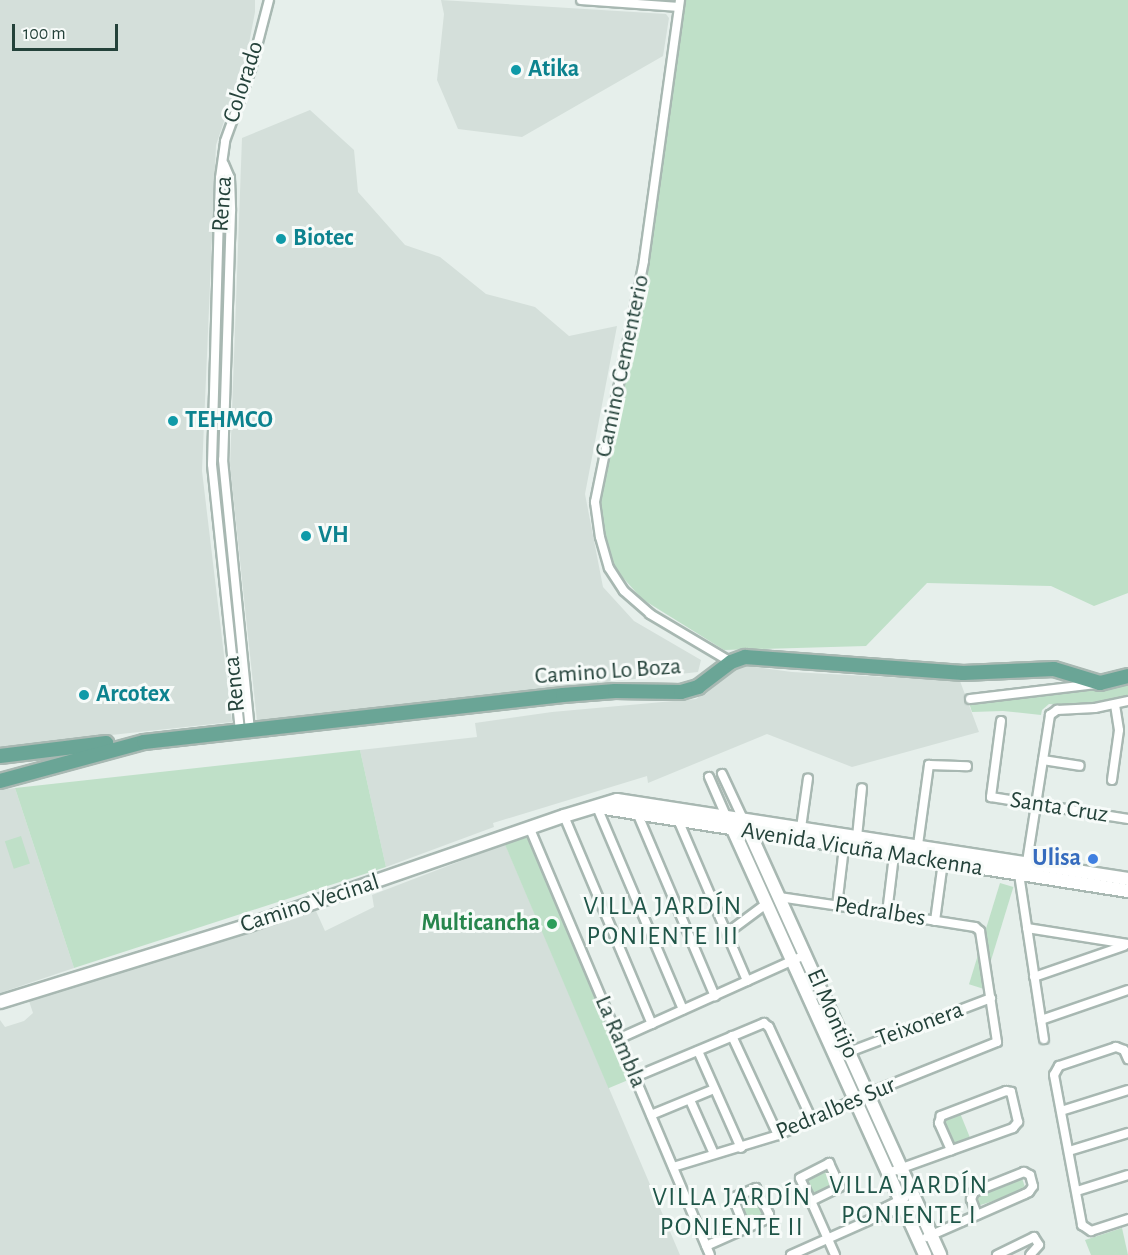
<!DOCTYPE html>
<meta charset="utf-8">
<style>
body{margin:0}
#map{position:relative;width:1128px;height:1255px;overflow:hidden;background:#e6efeb;font-family:"Alegreya Sans",sans-serif}
div>[style]{position:absolute}
.built>*{inset:0;background:#d4dfda}
.green>*{inset:0;background:#bfe0c8;transform-origin:0 0}
.roads{filter:drop-shadow(2px 0 #a8b8b2) drop-shadow(-2px 0 #a8b8b2) drop-shadow(0 2px #a8b8b2) drop-shadow(0 -2px #a8b8b2)}
.street>*{height:8px;margin:-4px;padding:0 4px;transform-origin:4px;border-radius:4px;background:#fff}
.secondary>*{height:12px;margin:-6px;padding:0 6px;transform-origin:6px;border-radius:6px;background:#fff}
.primary>*{height:14px;margin:-7px;padding:0 7px;transform-origin:7px;border-radius:7px;background:#6aa596}
.dots>*{width:16px;height:16px;translate:-50% -50%;box-sizing:border-box;border:3px solid #f7fbf9;border-radius:50%}
span{translate:-50% -50%;white-space:nowrap;text-align:center;line-height:1.15;-webkit-text-stroke:6px #f7fbf9;paint-order:stroke}
.culture-label{font-size:24px;color:#0d838f;font-weight:700}
.left{translate:0 -50%;text-align:left}
.street-label{font-size:24px;color:#24423a}
.shop-label{font-size:24px;color:#366cbe;font-weight:700}
.right{translate:-100% -50%;text-align:right}
.leisure-label{font-size:24px;color:#27864d;font-weight:700}
.neighbourhood-label{font-size:26px;color:#1f5548;letter-spacing:1.5px}
.scale{position:absolute;left:12px;top:24px;width:106px;height:27px;box-sizing:border-box;border:3px solid #24423a;border-top:0;padding-left:8px;font-size:18px;line-height:21px;white-space:nowrap;color:#24423a;-webkit-text-stroke:4px #f7fbf9;paint-order:stroke}
</style>
<div id="map">
<div class="built">
<div style="clip-path:polygon(0 0,255px 0,255px 12px,247px 54px,216px 145px,202px 471px,232px 722px,0 747px)"></div>
<div style="clip-path:polygon(441px 0,666px 14px,669px 18px,663px 56px,522px 137px,458px 129px,437px 80px,444px 14px)"></div>
<div style="clip-path:polygon(310px 110px,354px 150px,358px 192px,405px 245px,440px 257px,486px 294px,535px 307px,569px 336px,617px 326px,585px 494px,603px 587px,634px 621px,701px 660px,698px 672px,257px 721px,230px 466px,242px 138px)"></div>
<div style="clip-path:polygon(741px 665px,792px 672px,960px 681px,979px 732px,852px 767px,767px 734px,648px 783px,647px 776px,493px 823px,494px 827px,386px 867px,360px 750px,477px 737px,475px 723px,552px 712px,696px 699px)"></div>
<div style="clip-path:polygon(15px 788px,74px 968px,0 993px,0 790px)"></div>
<div style="clip-path:polygon(505px 844px,680px 1255px,0 1255px,0 1020px,5px 1027px,24px 1021px,33px 1013px,29px 1001px,316px 911px,325px 931px,374px 907px,372px 895px)"></div>
</div>
<div class="green">
<div style="clip-path:polygon(680px 0,1128px 0,1128px 593px,1094px 606px,1051px 586px,927px 583px,866px 646px,724px 650px,642px 599px,617px 571px,608px 555px,597px 515px,599px 492px,648px 264px)"></div>
<div style="clip-path:polygon(1128px 681px,1128px 695px,1125px 696px,1073px 706px,1049px 704px,1042px 710px,1041px 715px,1003px 711px,972px 712px,969px 703px,1098px 690px)"></div>
<div style="clip-path:polygon(360px 750px,386px 867px,74px 968px,15px 788px)"></div>
<div style="left:527px;top:835px;width:265px;height:24px;rotate:67deg"></div>
<div style="left:21px;top:836px;width:29px;height:17px;rotate:72deg"></div>
<div style="left:1000px;top:883px;width:14px;height:106px;rotate:17deg"></div>
<div style="left:960px;top:1113px;width:27px;height:17px;rotate:68deg"></div>
<div style="left:827px;top:1168px;width:21px;height:26px;rotate:67deg"></div>
<div style="left:1022px;top:1178px;width:13px;height:51px;rotate:72deg"></div>
<div style="left:755px;top:1192px;width:25px;height:21px;rotate:67deg"></div>
<div style="clip-path:polygon(1122px 1228px,1128px 1255px,1091px 1255px,1085px 1240px)"></div>
</div>
<div class="roads">
<div class="street">
<div style="left:581px;top:0;width:98px;rotate:4.1deg"></div>
<div style="left:680px;top:0;width:263px;rotate:97.9deg"></div>
<div style="left:644px;top:261px;width:246px;rotate:101.5deg"></div>
<div style="left:595px;top:502px;width:35px;rotate:82deg"></div>
<div style="left:600px;top:537px;width:32px;rotate:74deg"></div>
<div style="left:609px;top:568px;width:27px;rotate:57deg"></div>
<div style="left:624px;top:591px;width:35px;rotate:41deg"></div>
<div style="left:650px;top:614px;width:94px;rotate:30.7deg"></div>
<div style="left:224px;top:164px;width:15px;rotate:67deg"></div>
<div style="left:230px;top:178px;width:33px;rotate:88deg"></div>
<div style="left:231px;top:211px;width:249px;rotate:91.8deg"></div>
<div style="left:223px;top:460px;width:272px;rotate:84.3deg"></div>
<div style="left:970px;top:699px;width:127px;rotate:-6.8deg"></div>
<div style="left:1001px;top:721px;width:77px;rotate:97.5deg"></div>
<div style="left:991px;top:797px;width:139px;rotate:9.1deg"></div>
<div style="left:240px;top:731px;width:268px;rotate:-96deg"></div>
<div style="left:212px;top:464px;width:286px;rotate:-88.4deg"></div>
<div style="left:220px;top:178px;width:37px;rotate:-82deg"></div>
<div style="left:225px;top:141px;width:77px;rotate:-70.1deg"></div>
<div style="left:251px;top:69px;width:71px;rotate:-75.4deg"></div>
<div style="left:1043px;top:760px;width:37px;rotate:9deg"></div>
<div style="left:722px;top:774px;width:50px;rotate:65deg"></div>
<div style="left:709px;top:777px;width:43px;rotate:66.4deg"></div>
<div style="left:1112px;top:780px;width:50px;rotate:-82deg"></div>
<div style="left:1119px;top:730px;width:25px;rotate:-99deg"></div>
<div style="left:597px;top:807px;width:220px;rotate:67deg"></div>
<div style="left:638px;top:815px;width:197px;rotate:67deg"></div>
<div style="left:564px;top:816px;width:226px;rotate:67.1deg"></div>
<div style="left:679px;top:822px;width:173px;rotate:66.8deg"></div>
<div style="left:801px;top:828px;width:50px;rotate:-82deg"></div>
<div style="left:530px;top:829px;width:462px;rotate:67.1deg"></div>
<div style="left:857px;top:837px;width:49px;rotate:-84.2deg"></div>
<div style="left:918px;top:845px;width:81px;rotate:-82.2deg"></div>
<div style="left:929px;top:765px;width:38px;rotate:2deg"></div>
<div style="left:1027px;top:862px;width:149px;rotate:-81.1deg"></div>
<div style="left:1050px;top:715px;width:9px;rotate:-36deg"></div>
<div style="left:1057px;top:710px;width:38px;rotate:-3deg"></div>
<div style="left:1095px;top:708px;width:34px;rotate:-12deg"></div>
<div style="left:1019px;top:874px;width:167px;rotate:81.4deg"></div>
<div style="left:837px;top:906px;width:59px;rotate:-83.2deg"></div>
<div style="left:887px;top:913px;width:58px;rotate:-83.1deg"></div>
<div style="left:935px;top:921px;width:60px;rotate:-82.3deg"></div>
<div style="left:1027px;top:928px;width:102px;rotate:9deg"></div>
<div style="left:727px;top:933px;width:49px;rotate:-36.6deg"></div>
<div style="left:1034px;top:977px;width:95px;rotate:-19deg"></div>
<div style="left:1041px;top:1020px;width:92px;rotate:-19deg"></div>
<div style="left:732px;top:1036px;width:109px;rotate:65.1deg"></div>
<div style="left:618px;top:1039px;width:205px;rotate:-24.2deg"></div>
<div style="left:698px;top:1051px;width:106px;rotate:66.1deg"></div>
<div style="left:849px;top:1052px;width:152px;rotate:-20.8deg"></div>
<div style="left:1128px;top:1059px;width:10px;rotate:-114deg"></div>
<div style="left:1124px;top:1050px;width:9px;rotate:-159deg"></div>
<div style="left:1116px;top:1047px;width:60px;rotate:161.6deg"></div>
<div style="left:1059px;top:1066px;width:10px;rotate:119deg"></div>
<div style="left:1054px;top:1075px;width:153px;rotate:79.4deg"></div>
<div style="left:1082px;top:1225px;width:11px;rotate:34deg"></div>
<div style="left:1091px;top:1231px;width:39px;rotate:-18deg"></div>
<div style="left:635px;top:1077px;width:140px;rotate:-22.7deg"></div>
<div style="left:764px;top:1023px;width:6px;rotate:39deg"></div>
<div style="left:769px;top:1027px;width:102px;rotate:65.2deg"></div>
<div style="left:690px;top:1100px;width:59px;rotate:66deg"></div>
<div style="left:1061px;top:1111px;width:70px;rotate:-17.4deg"></div>
<div style="left:651px;top:1115px;width:68px;rotate:-22.4deg"></div>
<div style="left:1069px;top:1151px;width:62px;rotate:-17deg"></div>
<div style="left:829px;top:1163px;width:26px;rotate:65deg"></div>
<div style="left:840px;top:1187px;width:32px;rotate:154deg"></div>
<div style="left:811px;top:1201px;width:25px;rotate:-116deg"></div>
<div style="left:800px;top:1178px;width:33px;rotate:-27deg"></div>
<div style="left:673px;top:1167px;width:110px;rotate:-16.9deg"></div>
<div style="left:778px;top:1135px;width:98px;rotate:-24.7deg"></div>
<div style="left:867px;top:1094px;width:140px;rotate:-21.8deg"></div>
<div style="left:997px;top:1042px;width:112px;rotate:-98.7deg"></div>
<div style="left:980px;top:931px;width:6px;rotate:-141deg"></div>
<div style="left:975px;top:927px;width:89px;rotate:-171deg"></div>
<div style="left:887px;top:913px;width:109px;rotate:-171.6deg"></div>
<div style="left:888px;top:1173px;width:133px;rotate:-19.8deg"></div>
<div style="left:1013px;top:1128px;width:8px;rotate:-50deg"></div>
<div style="left:1018px;top:1122px;width:31px;rotate:-103deg"></div>
<div style="left:1011px;top:1092px;width:5px;rotate:-169deg"></div>
<div style="left:1006px;top:1091px;width:70px;rotate:159deg"></div>
<div style="left:941px;top:1116px;width:7px;rotate:106deg"></div>
<div style="left:939px;top:1123px;width:30px;rotate:66deg"></div>
<div style="left:1077px;top:1191px;width:53px;rotate:-17.4deg"></div>
<div style="left:811px;top:1201px;width:59px;rotate:66deg"></div>
<div style="left:874px;top:1218px;width:12px;rotate:-48deg"></div>
<div style="left:882px;top:1209px;width:25px;rotate:-26deg"></div>
<div style="left:927px;top:1237px;width:107px;rotate:-23.7deg"></div>
<div style="left:1025px;top:1194px;width:4px;rotate:-27deg"></div>
<div style="left:1029px;top:1192px;width:7px;rotate:-56deg"></div>
<div style="left:1033px;top:1186px;width:11px;rotate:-105deg"></div>
<div style="left:1030px;top:1175px;width:7px;rotate:-153deg"></div>
<div style="left:1024px;top:1172px;width:54px;rotate:158.2deg"></div>
<div style="left:974px;top:1192px;width:8px;rotate:113deg"></div>
<div style="left:971px;top:1199px;width:17px;rotate:69deg"></div>
<div style="left:706px;top:1246px;width:67px;rotate:-23.9deg"></div>
<div style="left:767px;top:1219px;width:5px;rotate:-68deg"></div>
<div style="left:769px;top:1214px;width:29px;rotate:-117deg"></div>
<div style="left:756px;top:1188px;width:25px;rotate:157deg"></div>
<div style="left:733px;top:1198px;width:32px;rotate:68deg"></div>
<div style="left:791px;top:1255px;width:91px;rotate:-24deg"></div>
<div style="left:874px;top:1218px;width:45px;rotate:-20.9deg"></div>
<div style="left:997px;top:1255px;width:41px;rotate:-25.9deg"></div>
<div style="left:1034px;top:1237px;width:9px;rotate:58deg"></div>
<div style="left:1039px;top:1245px;width:13px;rotate:132deg"></div>
</div>
<div class="secondary">
<div style="left:598px;top:807px;width:537px;rotate:9.01deg"></div>
<div style="left:731px;top:825px;width:472px;rotate:65.7deg"></div>
<div style="left:748px;top:829px;width:467px;rotate:65.7deg"></div>
<div style="left:0;top:1002px;width:257px;rotate:-17.2deg"></div>
<div style="left:246px;top:926px;width:336px;rotate:-19.1deg"></div>
<div style="left:564px;top:816px;width:55px;rotate:-16.8deg"></div>
<div style="left:617px;top:800px;width:517px;rotate:8.79deg"></div>
</div>
<div class="primary">
<div style="left:0;top:756px;width:107px;rotate:-7deg"></div>
<div style="left:0;top:781px;width:149px;rotate:-15.2deg"></div>
<div style="left:144px;top:742px;width:422px;rotate:-6.4deg"></div>
<div style="left:563px;top:695px;width:52px;rotate:-4.4deg"></div>
<div style="left:615px;top:691px;width:66px;rotate:0.9deg"></div>
<div style="left:681px;top:692px;width:18px;rotate:-16deg"></div>
<div style="left:698px;top:687px;width:41px;rotate:-37.1deg"></div>
<div style="left:731px;top:662px;width:15px;rotate:-20deg"></div>
<div style="left:745px;top:657px;width:219px;rotate:4.2deg"></div>
<div style="left:963px;top:673px;width:91px;rotate:-2.5deg"></div>
<div style="left:1054px;top:669px;width:48px;rotate:16.9deg"></div>
<div style="left:1100px;top:683px;width:29px;rotate:-14deg"></div>
</div>
</div>
<div class="dots">
<div style="left:516px;top:70px;background:#0f9aa8"></div>
<div style="left:281px;top:239px;background:#0f9aa8"></div>
<div style="left:173px;top:421px;background:#0f9aa8"></div>
<div style="left:306px;top:536px;background:#0f9aa8"></div>
<div style="left:84px;top:695px;background:#0f9aa8"></div>
<div style="left:1093px;top:859px;background:#3f7fe0"></div>
<div style="left:552px;top:924px;background:#2e9e5b"></div>
</div>
<div class="culture-label">
<span class="left" style="left:528px;top:70px">Atika</span>
<span class="left" style="left:293px;top:239px">Biotec</span>
<span class="left" style="left:185px;top:421px">TEHMCO</span>
<span class="left" style="left:318px;top:536px">VH</span>
<span class="left" style="left:96px;top:695px">Arcotex</span>
</div>
<div class="street-label">
<span style="left:244px;top:82px;rotate:-72deg">Colorado</span>
<span style="left:223px;top:204px;rotate:-86deg">Renca</span>
<span style="left:623px;top:366px;rotate:-78deg">Camino Cementerio</span>
<span style="left:608px;top:672px;rotate:-4deg">Camino Lo Boza</span>
<span style="left:235px;top:684px;rotate:-96deg">Renca</span>
<span style="left:1059px;top:808px;rotate:9deg">Santa Cruz</span>
<span style="left:862px;top:850px;rotate:9deg">Avenida Vicuña Mackenna</span>
<span style="left:310px;top:904px;rotate:-18deg">Camino Vecinal</span>
<span style="left:880px;top:912px;rotate:9deg">Pedralbes</span>
<span style="left:832px;top:1014px;rotate:66deg">El Montijo</span>
<span style="left:920px;top:1025px;rotate:-20deg">Teixonera</span>
<span style="left:620px;top:1042px;rotate:67deg">La Rambla</span>
<span style="left:836px;top:1109px;rotate:-23deg">Pedralbes Sur</span>
</div>
<div class="shop-label">
<span class="right" style="left:1081px;top:859px">Ulisa</span>
</div>
<div class="leisure-label">
<span class="right" style="left:540px;top:924px">Multicancha</span>
</div>
<div class="neighbourhood-label">
<span style="left:663px;top:922px">VILLA JARDÍN<br>PONIENTE III</span>
<span style="left:909px;top:1201px">VILLA JARDÍN<br>PONIENTE I</span>
<span style="left:732px;top:1213px">VILLA JARDÍN<br>PONIENTE II</span>
</div>
<div class="scale">100 m</div>
</div>
